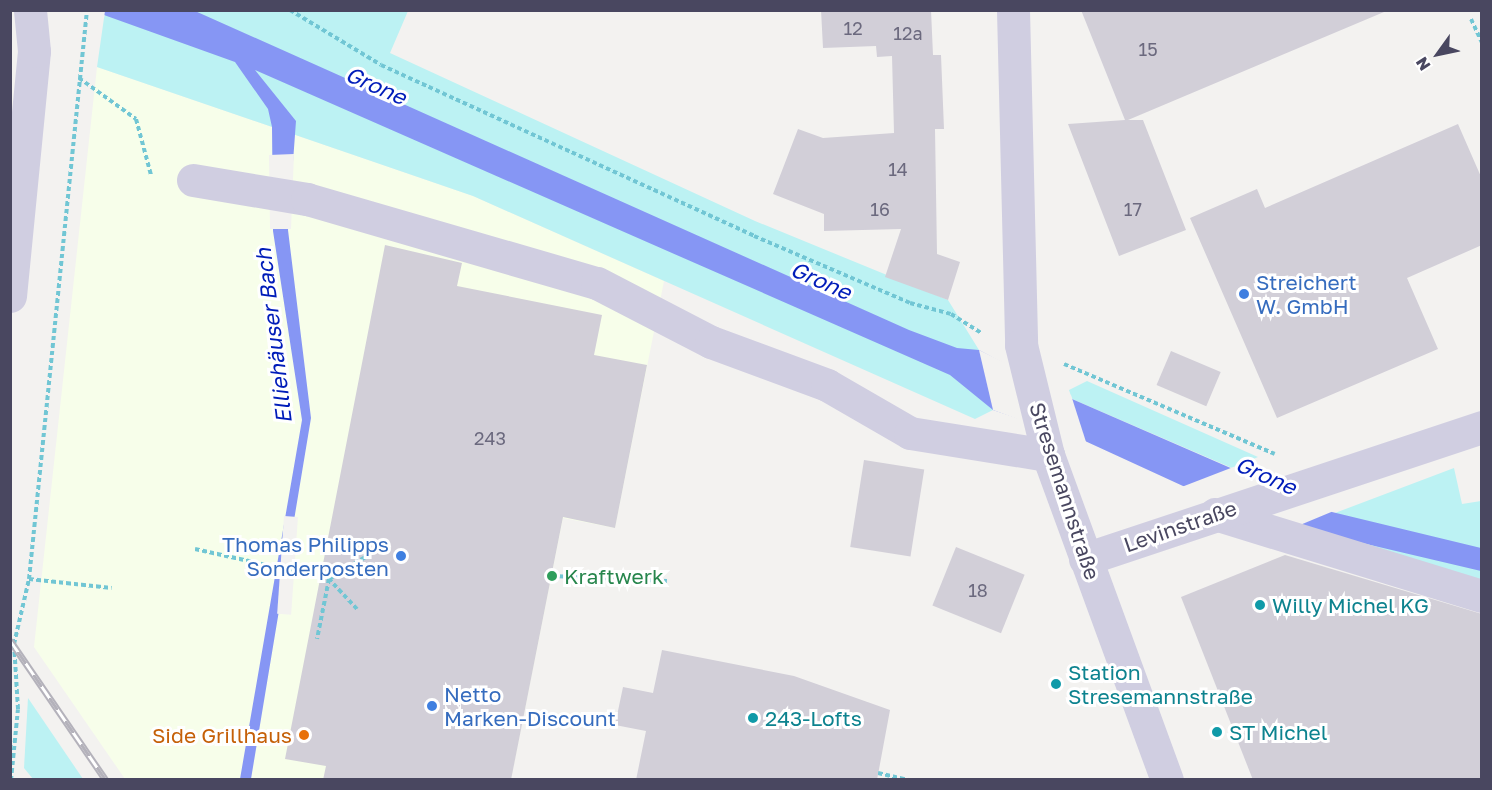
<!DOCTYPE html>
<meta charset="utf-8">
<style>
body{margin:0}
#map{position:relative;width:1492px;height:790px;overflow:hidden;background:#f3f2f0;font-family:"Golos Text",sans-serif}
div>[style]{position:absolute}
.commercial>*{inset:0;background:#f7feea}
.green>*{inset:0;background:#bcf2f3}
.water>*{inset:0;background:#8696f4}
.pier>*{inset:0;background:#f3f2f0;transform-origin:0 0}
.building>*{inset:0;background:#d2cfd8;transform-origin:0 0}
.path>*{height:4px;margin-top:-2px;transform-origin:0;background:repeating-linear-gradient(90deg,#71c6d4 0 4.5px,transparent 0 7.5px)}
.minor>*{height:33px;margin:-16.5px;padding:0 16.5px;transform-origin:16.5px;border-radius:16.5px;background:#d0cee1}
.rail>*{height:7px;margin-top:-3.5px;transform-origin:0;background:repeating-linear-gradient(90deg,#fff 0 14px,#b4b2bb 0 28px);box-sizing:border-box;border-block:2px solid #b4b2bb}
.dots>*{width:16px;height:16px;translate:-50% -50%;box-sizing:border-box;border:3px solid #fff;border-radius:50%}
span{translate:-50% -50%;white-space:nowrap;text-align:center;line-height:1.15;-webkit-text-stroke:6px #fff;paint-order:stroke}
.number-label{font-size:18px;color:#6b697e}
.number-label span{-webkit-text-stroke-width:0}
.shop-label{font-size:21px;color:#366cbe}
.left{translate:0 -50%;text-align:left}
.right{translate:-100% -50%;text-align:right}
.street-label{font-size:21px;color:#494760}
.leisure-label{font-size:21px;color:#27864d}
.culture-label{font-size:21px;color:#0d838f}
.food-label{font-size:21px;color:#c56008}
.water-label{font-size:22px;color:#001cb9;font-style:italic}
.frame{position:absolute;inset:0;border:12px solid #494760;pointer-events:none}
.north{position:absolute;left:1408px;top:24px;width:60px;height:60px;-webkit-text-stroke:4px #fff;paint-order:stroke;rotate:237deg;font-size:16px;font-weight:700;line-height:24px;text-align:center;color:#494760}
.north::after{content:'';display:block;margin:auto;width:21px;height:27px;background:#494760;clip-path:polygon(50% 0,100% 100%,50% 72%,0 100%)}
</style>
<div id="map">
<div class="commercial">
<div style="clip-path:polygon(97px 67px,473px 196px,664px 281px,615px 528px,563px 518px,511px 779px,125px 779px,34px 647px)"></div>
</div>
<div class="green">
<div style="clip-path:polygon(105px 11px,408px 11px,390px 53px,755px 221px,948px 300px,979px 350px,993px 410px,975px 419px,473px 196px,97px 67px)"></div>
<div style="clip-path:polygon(1087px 381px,1258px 457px,1232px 468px,1072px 399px,1069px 390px)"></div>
<div style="clip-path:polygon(1454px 468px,1462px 504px,1481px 501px,1481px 585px,1290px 530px)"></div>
<div style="clip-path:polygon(28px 698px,83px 779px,33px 779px,24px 768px)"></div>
</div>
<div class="water">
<div style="clip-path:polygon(73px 11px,195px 11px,909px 330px,957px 348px,979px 350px,1072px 399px,1332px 512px,1481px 548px,1481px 571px,1345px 539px,1183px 486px,1085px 441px,993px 410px,950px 375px,255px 70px,296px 121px,288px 230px,311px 418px,251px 779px,240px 779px,302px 420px,273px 231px,272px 127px,268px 109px,235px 62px,104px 15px)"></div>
</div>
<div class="pier">
<div style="clip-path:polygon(70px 10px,105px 10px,105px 11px,104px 18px)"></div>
<div style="clip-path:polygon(294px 154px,291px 229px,270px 229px,269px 155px)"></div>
<div style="clip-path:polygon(979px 350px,1071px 395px,1087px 445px,993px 410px)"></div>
<div style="clip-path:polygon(1236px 466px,1336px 510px,1300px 525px,1179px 488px)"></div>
<div style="left:284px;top:516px;width:14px;height:98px;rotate:4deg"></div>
</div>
<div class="building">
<div style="clip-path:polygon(821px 10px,931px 10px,933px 55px,941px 55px,944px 129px,935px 129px,937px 254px,960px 262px,948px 300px,885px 277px,901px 229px,824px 231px,824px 214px,773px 194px,798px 129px,823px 138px,894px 133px,892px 56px,877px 57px,876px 46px,823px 48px)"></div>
<div style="clip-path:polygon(1081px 10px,1383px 10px,1384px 12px,1128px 120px,1143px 120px,1186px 230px,1119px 256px,1068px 124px,1125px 120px)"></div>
<div style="clip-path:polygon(1458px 124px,1482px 179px,1482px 245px,1407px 278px,1438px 349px,1277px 418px,1190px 218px,1257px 189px,1265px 208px)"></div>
<div style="clip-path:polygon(385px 245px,462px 263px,457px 286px,602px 315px,594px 355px,647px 365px,615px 528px,563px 517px,511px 780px,323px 780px,326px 766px,285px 759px)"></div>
<div style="left:1171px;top:351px;width:54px;height:37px;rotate:23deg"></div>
<div style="left:864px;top:460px;width:61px;height:88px;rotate:9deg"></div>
<div style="left:956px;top:547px;width:74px;height:63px;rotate:22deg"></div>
<div style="clip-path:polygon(1285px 555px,1482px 614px,1482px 780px,1253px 780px,1181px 597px)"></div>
<div style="clip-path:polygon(662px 650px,794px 676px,890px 710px,877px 780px,636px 780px,646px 731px,615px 725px,623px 687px,653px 693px)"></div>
</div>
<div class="path">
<div style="left:290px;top:10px;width:106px;rotate:31.1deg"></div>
<div style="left:381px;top:65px;width:410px;rotate:24.6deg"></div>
<div style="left:754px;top:236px;width:170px;rotate:23.2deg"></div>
<div style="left:910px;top:303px;width:42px;rotate:15deg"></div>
<div style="left:951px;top:314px;width:36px;rotate:32deg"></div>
<div style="left:1471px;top:19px;width:26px;rotate:65deg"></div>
<div style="left:79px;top:78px;width:70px;rotate:35.7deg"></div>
<div style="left:136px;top:119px;width:58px;rotate:75deg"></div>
<div style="left:1064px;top:364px;width:229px;rotate:23.1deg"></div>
<div style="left:195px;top:549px;width:137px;rotate:12.6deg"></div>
<div style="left:329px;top:579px;width:61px;rotate:101.3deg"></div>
<div style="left:552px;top:576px;width:115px;rotate:2.5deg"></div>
<div style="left:29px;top:579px;width:83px;rotate:6.2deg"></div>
<div style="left:357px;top:609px;width:41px;rotate:-133deg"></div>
<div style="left:329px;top:579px;width:44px;rotate:-31.2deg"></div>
<div style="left:878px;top:773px;width:32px;rotate:13deg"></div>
<div style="left:11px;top:780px;width:71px;rotate:-84.4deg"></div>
<div style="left:18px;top:709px;width:65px;rotate:-93.5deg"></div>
<div style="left:14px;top:644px;width:67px;rotate:-77deg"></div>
<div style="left:29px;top:579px;width:572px;rotate:-84.18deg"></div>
</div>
<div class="minor">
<div style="left:1013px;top:10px;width:335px;rotate:88.6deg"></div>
<div style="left:1021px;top:345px;width:113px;rotate:76.2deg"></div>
<div style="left:1048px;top:455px;width:346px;rotate:69.9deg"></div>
<div style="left:193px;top:180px;width:116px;rotate:9.5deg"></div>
<div style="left:307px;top:199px;width:302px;rotate:16.2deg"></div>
<div style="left:597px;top:283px;width:128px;rotate:27.4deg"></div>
<div style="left:711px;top:342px;width:124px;rotate:20.3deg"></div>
<div style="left:827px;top:385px;width:96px;rotate:30deg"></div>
<div style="left:910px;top:433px;width:140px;rotate:9.1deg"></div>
<div style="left:10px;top:296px;width:246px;rotate:-84.4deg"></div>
<div style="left:34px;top:51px;width:41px;rotate:-95.6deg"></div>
<div style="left:1215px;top:514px;width:279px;rotate:17.1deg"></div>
<div style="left:1085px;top:559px;width:418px;rotate:-18.4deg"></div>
</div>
<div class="rail">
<div style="left:10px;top:640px;width:170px;rotate:55.6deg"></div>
</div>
<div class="dots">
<div style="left:1244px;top:294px;background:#3f7fe0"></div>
<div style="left:401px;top:556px;background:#3f7fe0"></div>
<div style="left:552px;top:576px;background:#2e9e5b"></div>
<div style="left:1260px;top:605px;background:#0f9aa8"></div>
<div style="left:1056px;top:684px;background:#0f9aa8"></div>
<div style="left:432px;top:706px;background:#3f7fe0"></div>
<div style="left:753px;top:718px;background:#0f9aa8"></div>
<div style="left:1217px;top:732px;background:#0f9aa8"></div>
<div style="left:304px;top:735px;background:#e8710a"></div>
</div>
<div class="number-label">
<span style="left:853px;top:28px">12</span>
<span style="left:908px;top:33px">12a</span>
<span style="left:1148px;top:49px">15</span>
<span style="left:898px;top:169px">14</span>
<span style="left:880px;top:209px">16</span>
<span style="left:1133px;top:209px">17</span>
<span style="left:490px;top:438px">243</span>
<span style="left:978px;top:590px">18</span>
</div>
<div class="shop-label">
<span class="left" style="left:1256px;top:294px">Streichert<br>W. GmbH</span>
<span class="right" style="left:389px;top:556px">Thomas Philipps<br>Sonderposten</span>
<span class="left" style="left:444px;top:706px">Netto<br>Marken-Discount</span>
</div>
<div class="street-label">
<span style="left:1065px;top:491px;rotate:72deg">Stresemannstraße</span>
<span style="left:1180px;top:526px;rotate:-19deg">Levinstraße</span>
</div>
<div class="leisure-label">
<span class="left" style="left:564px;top:576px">Kraftwerk</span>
</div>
<div class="culture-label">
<span class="left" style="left:1272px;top:605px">Willy Michel KG</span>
<span class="left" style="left:1068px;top:684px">Station<br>Stresemannstraße</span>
<span class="left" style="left:765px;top:718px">243-Lofts</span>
<span class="left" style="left:1229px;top:732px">ST Michel</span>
</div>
<div class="food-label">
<span class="right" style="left:292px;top:735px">Side Grillhaus</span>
</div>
<div class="water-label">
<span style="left:376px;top:85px;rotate:24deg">Grone</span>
<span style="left:821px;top:280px;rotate:24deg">Grone</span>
<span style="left:273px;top:336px;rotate:-97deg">Elliehäuser Bach</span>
<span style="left:1266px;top:475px;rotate:24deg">Grone</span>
</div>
<div class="frame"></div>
<div class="north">N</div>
</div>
